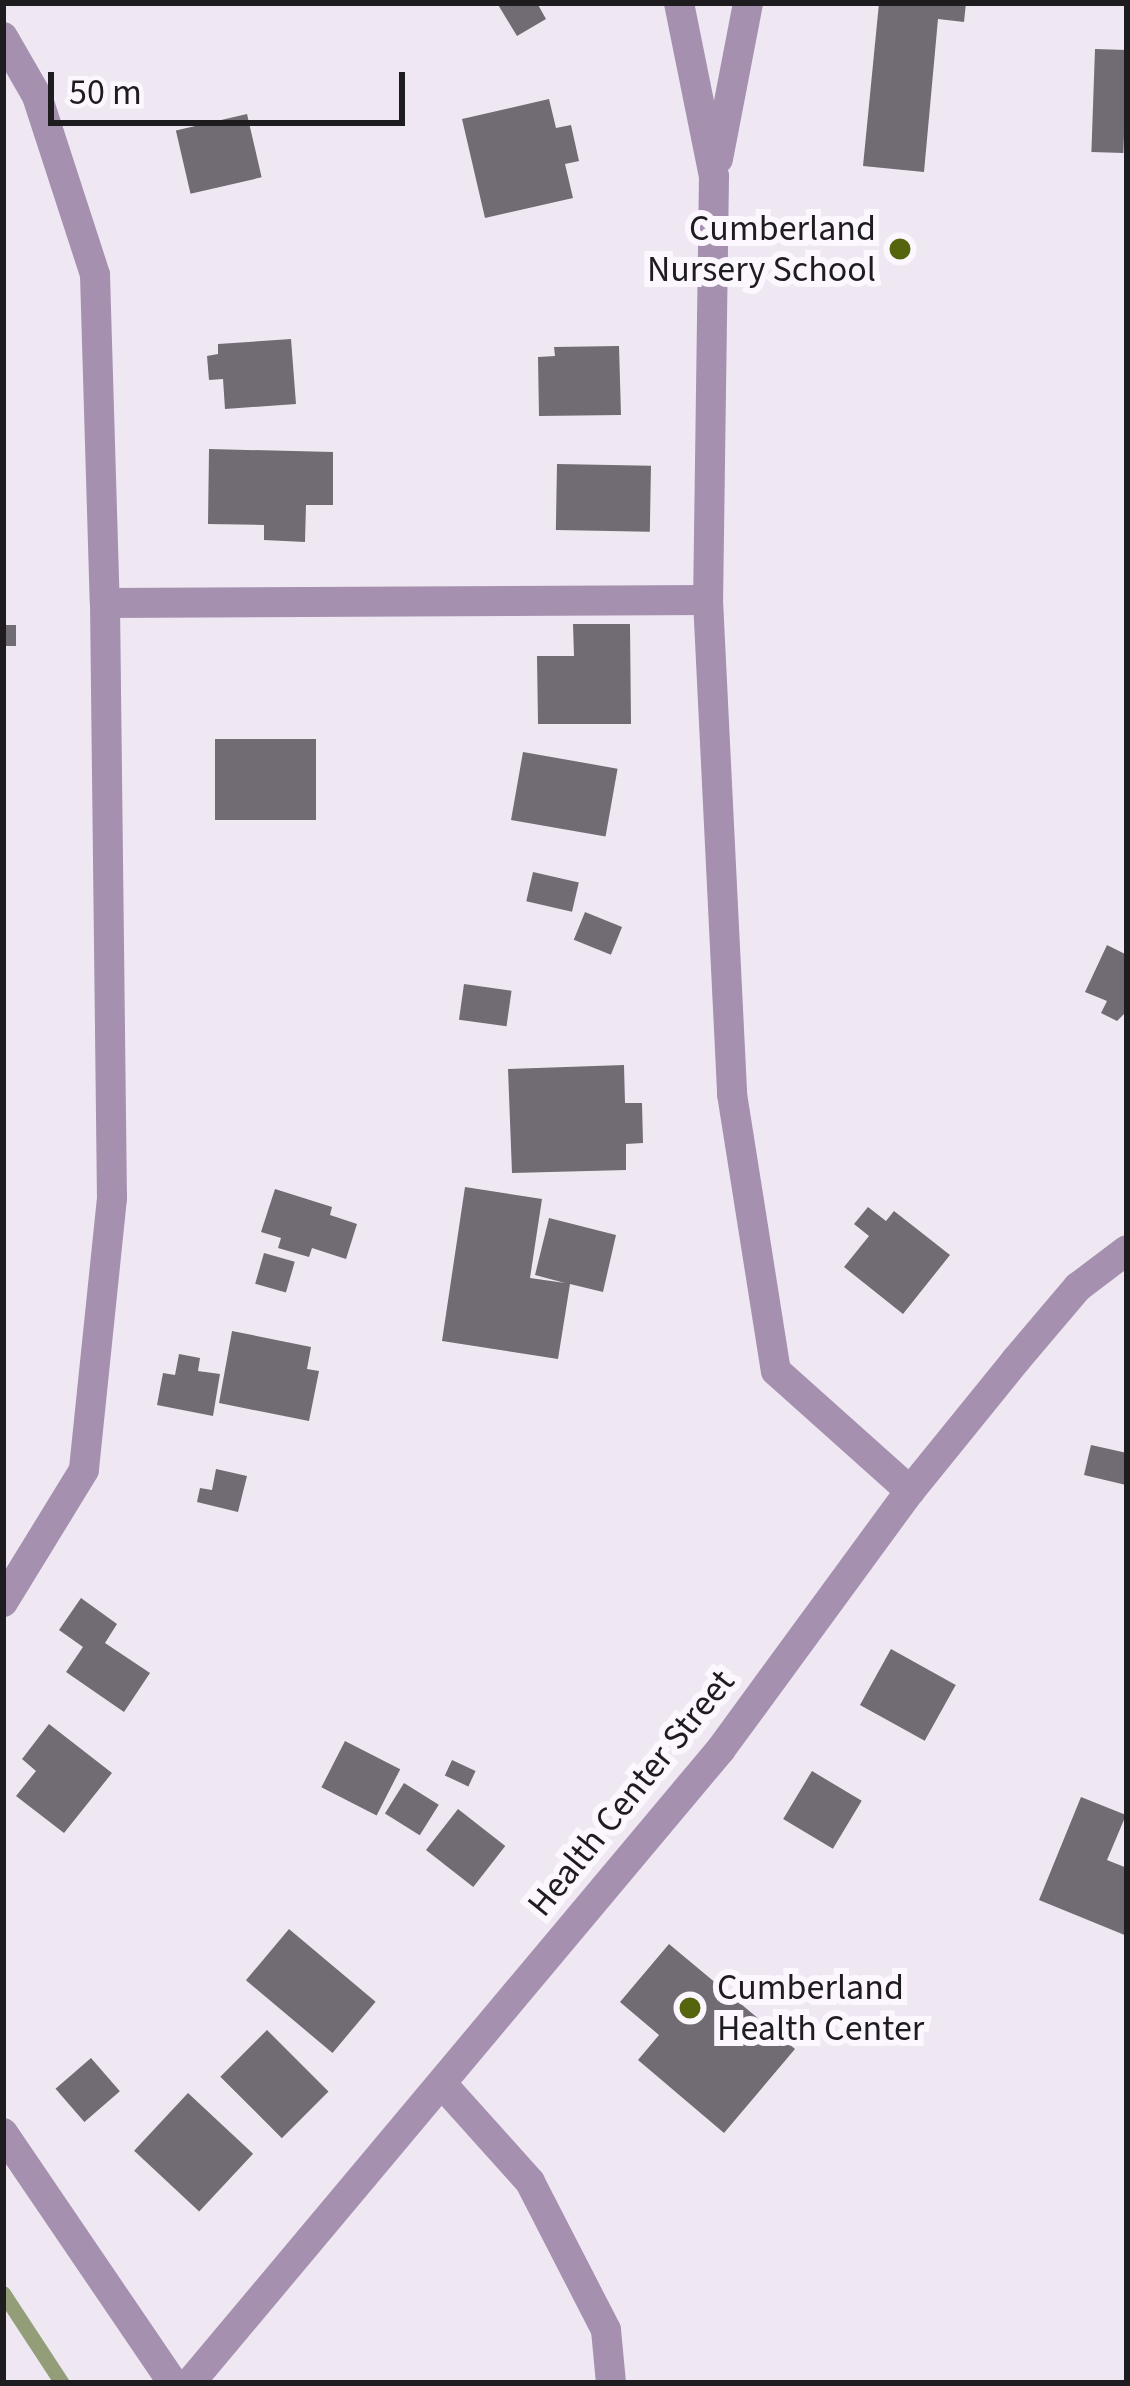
<!DOCTYPE html>
<style>
body{margin:0}
#map{position:relative;width:1130px;height:2386px;overflow:hidden;background:#efe8f3;font-family:"Source Sans 3",sans-serif}
div>[style]{position:absolute}
.stream>*{height:15px;margin:-7.5px;padding:0 7.5px;transform-origin:7.5px;border-radius:7.5px;background:#939e79}
.building>*{inset:0;background:#716b74;transform-origin:0 0}
.minor>*{height:30px;margin:-15px;padding:0 15px;transform-origin:15px;border-radius:15px;background:#a590af}
.dots>*{width:33px;height:33px;translate:-50% -50%;box-sizing:border-box;border:6px solid #fcf6fe;border-radius:50%}
span{translate:-50% -50%;white-space:nowrap;text-align:center;line-height:1.15;-webkit-text-stroke:12px #fcf6fe;paint-order:stroke}
.poi-label{font-size:36px;color:#1f1c20}
.right{translate:-100% -50%;text-align:right}
.left{translate:0 -50%;text-align:left}
.street-label{font-size:36px;color:#1f1c20}
.frame{position:absolute;inset:0;border:6px solid #1f1c20;pointer-events:none}
.scale{position:absolute;left:48px;top:72px;width:357px;height:54px;box-sizing:border-box;border:6px solid #1f1c20;border-top:0;padding-left:15px;font-size:36px;line-height:42px;white-space:nowrap;color:#1f1c20;-webkit-text-stroke:9px #fcf6fe;paint-order:stroke}
</style>
<div id="map">
<div class="stream">
<div style="left:3px;top:2293px;width:108px;rotate:56.8deg"></div>
</div>
<div class="building">
<div style="clip-path:polygon(497px 3px,537px 3px,546px 19px,517px 36px)"></div>
<div style="clip-path:polygon(879px 3px,966px 3px,964px 22px,938px 19px,924px 172px,863px 166px)"></div>
<div style="left:1095px;top:49px;width:32px;height:103px;rotate:2deg"></div>
<div style="clip-path:polygon(549px 99px,556px 128px,571px 125px,579px 161px,565px 164px,573px 198px,485px 218px,462px 119px)"></div>
<div style="left:247px;top:114px;width:65px;height:73px;rotate:77deg"></div>
<div style="clip-path:polygon(291px 339px,296px 404px,225px 409px,223px 379px,209px 380px,207px 356px,218px 354px,218px 344px)"></div>
<div style="clip-path:polygon(619px 346px,621px 415px,539px 416px,538px 357px,555px 356px,554px 347px)"></div>
<div style="clip-path:polygon(209px 449px,333px 452px,333px 505px,306px 505px,305px 542px,264px 540px,264px 525px,208px 524px)"></div>
<div style="left:557px;top:464px;width:94px;height:66px;rotate:1deg"></div>
<div style="clip-path:polygon(573px 624px,630px 624px,631px 724px,538px 724px,537px 656px,574px 656px)"></div>
<div style="left:3px;top:625px;width:13px;height:21px"></div>
<div style="left:316px;top:739px;width:81px;height:101px;rotate:90deg"></div>
<div style="left:523px;top:752px;width:96px;height:69px;rotate:10deg"></div>
<div style="left:533px;top:872px;width:47px;height:30px;rotate:13deg"></div>
<div style="left:585px;top:912px;width:40px;height:30px;rotate:22deg"></div>
<div style="clip-path:polygon(1107px 945px,1127px 955px,1127px 1011px,1117px 1021px,1101px 1013px,1107px 1001px,1085px 992px)"></div>
<div style="left:464px;top:984px;width:48px;height:36px;rotate:8deg"></div>
<div style="clip-path:polygon(624px 1065px,625px 1103px,642px 1103px,643px 1143px,626px 1144px,626px 1170px,512px 1173px,508px 1069px)"></div>
<div style="clip-path:polygon(465px 1187px,542px 1199px,530px 1278px,565px 1283px,535px 1275px,549px 1218px,616px 1235px,603px 1292px,570px 1284px,558px 1359px,442px 1341px)"></div>
<div style="clip-path:polygon(275px 1189px,332px 1207px,330px 1215px,357px 1224px,346px 1259px,312px 1248px,309px 1257px,278px 1248px,281px 1238px,261px 1232px)"></div>
<div style="clip-path:polygon(868px 1207px,886px 1221px,894px 1211px,950px 1255px,903px 1314px,844px 1267px,869px 1236px,854px 1224px)"></div>
<div style="left:264px;top:1253px;width:32px;height:32px;rotate:16deg"></div>
<div style="clip-path:polygon(232px 1331px,311px 1347px,307px 1369px,319px 1371px,309px 1421px,219px 1403px)"></div>
<div style="clip-path:polygon(179px 1354px,200px 1358px,198px 1371px,220px 1374px,213px 1416px,157px 1405px,163px 1373px,175px 1375px)"></div>
<div style="clip-path:polygon(1091px 1445px,1127px 1453px,1126px 1485px,1084px 1475px)"></div>
<div style="clip-path:polygon(216px 1469px,247px 1476px,238px 1512px,197px 1502px,200px 1488px,212px 1490px)"></div>
<div style="clip-path:polygon(81px 1598px,117px 1624px,105px 1643px,150px 1673px,124px 1712px,66px 1672px,83px 1647px,59px 1630px)"></div>
<div style="left:891px;top:1649px;width:74px;height:64px;rotate:29deg"></div>
<div style="clip-path:polygon(49px 1724px,112px 1773px,64px 1833px,16px 1796px,36px 1771px,22px 1759px)"></div>
<div style="left:345px;top:1741px;width:62px;height:52px;rotate:27deg"></div>
<div style="left:452px;top:1760px;width:26px;height:17px;rotate:25deg"></div>
<div style="left:812px;top:1771px;width:58px;height:56px;rotate:31deg"></div>
<div style="left:404px;top:1783px;width:41px;height:36px;rotate:32deg"></div>
<div style="clip-path:polygon(1081px 1797px,1126px 1815px,1107px 1860px,1127px 1868px,1127px 1936px,1039px 1900px)"></div>
<div style="left:458px;top:1809px;width:60px;height:52px;rotate:38deg"></div>
<div style="left:289px;top:1929px;width:113px;height:67px;rotate:40deg"></div>
<div style="clip-path:polygon(669px 1944px,795px 2049px,724px 2133px,638px 2060px,659px 2035px,620px 2002px)"></div>
<div style="left:267px;top:2030px;width:87px;height:66px;rotate:45deg"></div>
<div style="left:91px;top:2058px;width:44px;height:47px;rotate:49deg"></div>
<div style="left:188px;top:2093px;width:89px;height:79px;rotate:43deg"></div>
</div>
<div class="minor">
<div style="left:679px;top:3px;width:177px;rotate:78.6deg"></div>
<div style="left:714px;top:176px;width:424px;rotate:90.8deg"></div>
<div style="left:708px;top:600px;width:495px;rotate:87.2deg"></div>
<div style="left:732px;top:1094px;width:280px;rotate:81deg"></div>
<div style="left:776px;top:1371px;width:180px;rotate:41.8deg"></div>
<div style="left:3px;top:37px;width:68px;rotate:60deg"></div>
<div style="left:37px;top:96px;width:188px;rotate:72deg"></div>
<div style="left:95px;top:275px;width:328px;rotate:88.3deg"></div>
<div style="left:105px;top:603px;width:595px;rotate:89.33deg"></div>
<div style="left:112px;top:1198px;width:273px;rotate:95.9deg"></div>
<div style="left:84px;top:1470px;width:155px;rotate:121.5deg"></div>
<div style="left:718px;top:159px;width:159px;rotate:-79.1deg"></div>
<div style="left:105px;top:603px;width:603px;rotate:-0.29deg"></div>
<div style="left:444px;top:2086px;width:129px;rotate:48.1deg"></div>
<div style="left:530px;top:2182px;width:166px;rotate:62.8deg"></div>
<div style="left:606px;top:2330px;width:53px;rotate:84.6deg"></div>
<div style="left:3px;top:2133px;width:302px;rotate:55.8deg"></div>
<div style="left:190px;top:2383px;width:827px;rotate:-50.05deg"></div>
<div style="left:721px;top:1749px;width:320px;rotate:-53.8deg"></div>
<div style="left:910px;top:1491px;width:169px;rotate:-51deg"></div>
<div style="left:1016px;top:1360px;width:96px;rotate:-49.7deg"></div>
<div style="left:1078px;top:1287px;width:61px;rotate:-37.1deg"></div>
</div>
<div class="dots">
<div style="left:900px;top:249px;background:#54650e"></div>
<div style="left:690px;top:2008px;background:#54650e"></div>
</div>
<div class="poi-label">
<span class="right" style="left:876px;top:249px">Cumberland<br>Nursery School</span>
<span class="left" style="left:717px;top:2008px">Cumberland<br>Health Center</span>
</div>
<div class="street-label">
<span style="left:631px;top:1793px;rotate:-51deg">Health Center Street</span>
</div>
<div class="frame"></div>
<div class="scale">50 m</div>
</div>
